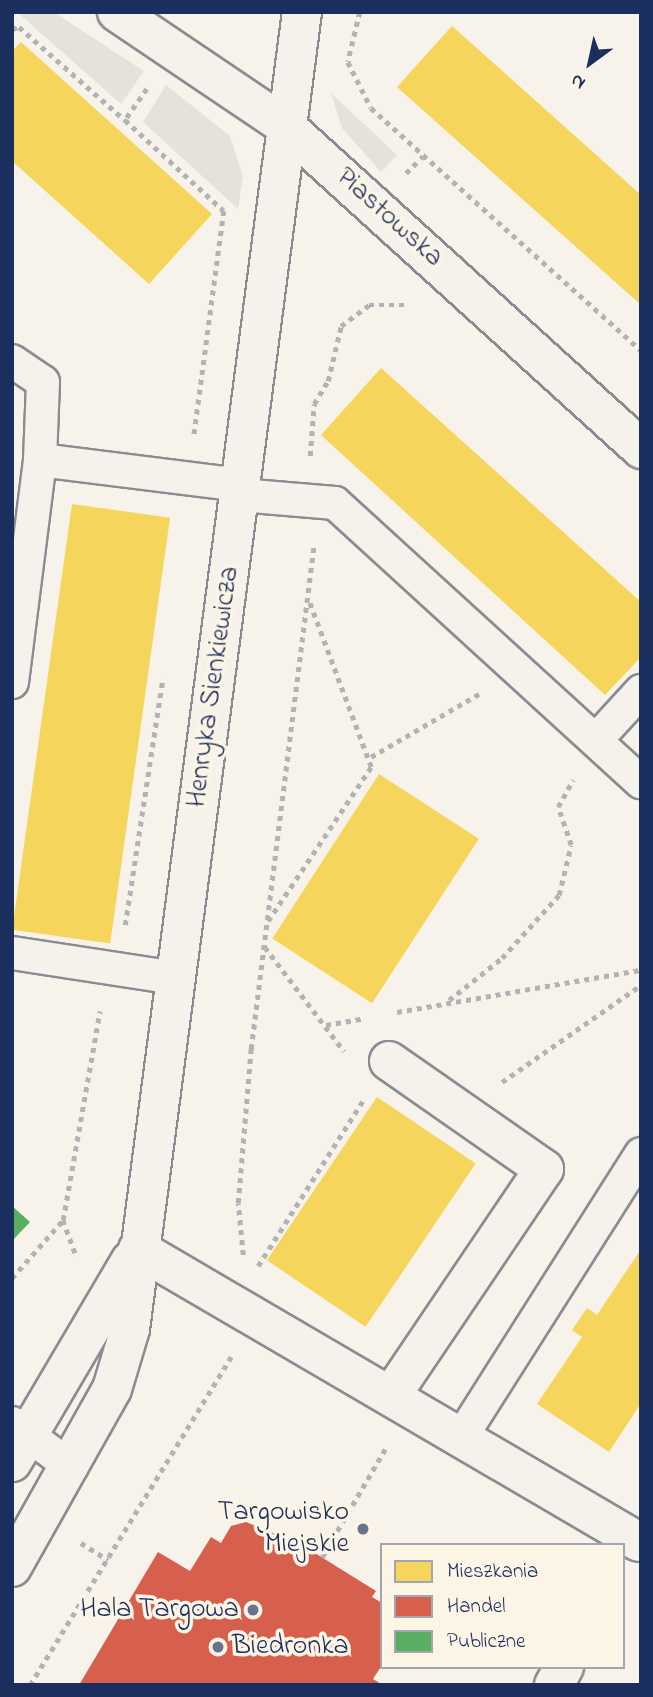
<!DOCTYPE html>
<style>
body{margin:0}
#map{position:relative;width:653px;height:1697px;overflow:hidden;background:#f7f3ea;font-family:"Indie Flower",sans-serif}
div>[style]{position:absolute}
.green>*{inset:0;background:#e6e2db}
.homes>*{inset:0;background:#f6d55c;transform-origin:0 0}
.shops>*{inset:0;background:#d6604d}
.public>*{inset:0;background:#5aae61}
.path>*{height:4.5px;margin-top:-2.25px;transform-origin:0;background:repeating-linear-gradient(90deg,#b2b3b4 0 5px,transparent 0 10px)}
.roads{filter:drop-shadow(2px 0 #8a8c91) drop-shadow(-2px 0 #8a8c91) drop-shadow(0 2px #8a8c91) drop-shadow(0 -2px #8a8c91)}
.service>*{height:32px;margin:-16px;padding:0 16px;transform-origin:16px;border-radius:16px;background:#f5f2ec}
.minor>*{height:38px;margin:-19px;padding:0 19px;transform-origin:19px;border-radius:19px;background:#f5f2ec}
.dots>*{width:19px;height:19px;translate:-50% -50%;box-sizing:border-box;border:4px solid #fcf5e5;border-radius:50%}
span{translate:-50% -50%;white-space:nowrap;text-align:center;line-height:1.15;-webkit-text-stroke:7px #fcf5e5;paint-order:stroke}
.street-label{font-size:28px;color:#1b2f5e}
.poi-label{font-size:28px;color:#1b2f5e}
.right{translate:-100% -50%;text-align:right}
.left{translate:0 -50%;text-align:left}
.frame{position:absolute;inset:0;border:14px solid #1b2f5e;pointer-events:none}
.legend{position:absolute;left:380px;top:1543px;width:245px;height:126px;box-sizing:border-box;background:#fcf5e5;border:2px solid #a2a6af;margin:0;padding:9px 12px;list-style:none;font-size:21px;color:#1b2f5e}
.legend li{display:flex;align-items:center;gap:14px;height:35px}
.legend b{width:35px;border:2px solid #a2a6af}
.north{position:absolute;left:555px;top:28px;width:70px;height:70px;-webkit-text-stroke:5px #fcf5e5;paint-order:stroke;rotate:213deg;font-size:19px;font-weight:700;line-height:28px;text-align:center;color:#1b2f5e}
.north::after{content:'';display:block;margin:auto;width:24px;height:32px;background:#1b2f5e;clip-path:polygon(50% 0,100% 100%,50% 72%,0 100%)}
</style>
<div id="map">
<div class="green">
<div style="clip-path:polygon(17px 12px,55px 13px,144px 71px,121px 104px)"></div>
<div style="clip-path:polygon(166px 85px,230px 136px,243px 176px,238px 209px,143px 122px)"></div>
<div style="clip-path:polygon(331px 93px,397px 155px,381px 172px,342px 128px)"></div>
</div>
<div class="homes">
<div style="clip-path:polygon(452px 26px,641px 195px,641px 305px,397px 87px)"></div>
<div style="clip-path:polygon(21px 42px,212px 214px,149px 284px,12px 161px,12px 51px)"></div>
<div style="clip-path:polygon(381px 368px,641px 602px,641px 657px,605px 695px,321px 435px)"></div>
<div style="left:72px;top:504px;width:99px;height:430px;rotate:8deg"></div>
<div style="left:379px;top:774px;width:119px;height:196px;rotate:33deg"></div>
<div style="left:377px;top:1097px;width:119px;height:197px;rotate:34deg"></div>
<div style="clip-path:polygon(641px 1249px,641px 1403px,609px 1452px,537px 1404px,582px 1337px,572px 1330px,587px 1308px,597px 1315px)"></div>
</div>
<div class="shops">
<div style="clip-path:polygon(246px 1522px,302px 1545px,376px 1591px,372px 1597px,382px 1603px,382px 1665px,373px 1679px,383px 1685px,79px 1685px,158px 1552px,190px 1571px,211px 1537px,221px 1543px,231px 1526px)"></div>
</div>
<div class="public">
<div style="clip-path:polygon(12px 1206px,30px 1222px,12px 1241px)"></div>
</div>
<div class="path">
<div style="left:360px;top:12px;width:51px;rotate:103.5deg"></div>
<div style="left:348px;top:62px;width:51px;rotate:63.4deg"></div>
<div style="left:371px;top:108px;width:363px;rotate:41.9deg"></div>
<div style="left:12px;top:29px;width:7px;rotate:-16deg"></div>
<div style="left:19px;top:27px;width:141px;rotate:41.3deg"></div>
<div style="left:147px;top:89px;width:38px;rotate:125deg"></div>
<div style="left:125px;top:120px;width:134px;rotate:42.6deg"></div>
<div style="left:224px;top:211px;width:228px;rotate:97.6deg"></div>
<div style="left:406px;top:173px;width:24px;rotate:-45deg"></div>
<div style="left:310px;top:456px;width:52px;rotate:-85.6deg"></div>
<div style="left:314px;top:404px;width:27px;rotate:-59deg"></div>
<div style="left:328px;top:381px;width:57px;rotate:-76.7deg"></div>
<div style="left:341px;top:326px;width:35px;rotate:-37deg"></div>
<div style="left:369px;top:305px;width:40px"></div>
<div style="left:371px;top:757px;width:125px;rotate:-30.3deg"></div>
<div style="left:268px;top:921px;width:185px;rotate:-56.2deg"></div>
<div style="left:371px;top:767px;width:177px;rotate:-110.5deg"></div>
<div style="left:125px;top:925px;width:250px;rotate:-81.3deg"></div>
<div style="left:265px;top:947px;width:131px;rotate:52.8deg"></div>
<div style="left:449px;top:1000px;width:68px;rotate:-38.4deg"></div>
<div style="left:502px;top:958px;width:85px;rotate:-47.9deg"></div>
<div style="left:559px;top:895px;width:51px;rotate:-76.5deg"></div>
<div style="left:571px;top:845px;width:40px;rotate:-108.9deg"></div>
<div style="left:558px;top:807px;width:31px;rotate:-61deg"></div>
<div style="left:397px;top:1012px;width:248px;rotate:-9.8deg"></div>
<div style="left:326px;top:1025px;width:39px;rotate:-10deg"></div>
<div style="left:502px;top:1082px;width:169px;rotate:-34.9deg"></div>
<div style="left:63px;top:1220px;width:40px;rotate:69.8deg"></div>
<div style="left:243px;top:1255px;width:52px;rotate:-95.5deg"></div>
<div style="left:238px;top:1203px;width:155px;rotate:-85.2deg"></div>
<div style="left:251px;top:1049px;width:509px;rotate:-82.89deg"></div>
<div style="left:258px;top:1266px;width:198px;rotate:-57.6deg"></div>
<div style="left:12px;top:1278px;width:77px;rotate:-48.7deg"></div>
<div style="left:63px;top:1220px;width:212px;rotate:-80deg"></div>
<div style="left:81px;top:1543px;width:32px;rotate:32deg"></div>
<div style="left:322px;top:1557px;width:125px;rotate:-59.7deg"></div>
<div style="left:30px;top:1685px;width:385px;rotate:-58.5deg"></div>
</div>
<div class="roads">
<div class="service">
<div style="left:12px;top:361px;width:37px;rotate:34deg"></div>
<div style="left:43px;top:382px;width:78px;rotate:92.2deg"></div>
<div style="left:240px;top:495px;width:95px;rotate:4.8deg"></div>
<div style="left:335px;top:503px;width:414px;rotate:42.4deg"></div>
<div style="left:12px;top:682px;width:224px;rotate:-82.8deg"></div>
<div style="left:40px;top:460px;width:203px;rotate:7.1deg"></div>
<div style="left:596px;top:740px;width:67px;rotate:-47.4deg"></div>
<div style="left:12px;top:953px;width:165px;rotate:8.7deg"></div>
<div style="left:12px;top:1423px;width:74px;rotate:36.7deg"></div>
<div style="left:462px;top:1436px;width:334px;rotate:-57.6deg"></div>
</div>
<div class="minor">
<div style="left:117px;top:12px;width:200px;rotate:34deg"></div>
<div style="left:283px;top:124px;width:484px;rotate:42.2deg"></div>
<div style="left:389px;top:1061px;width:189px;rotate:34.9deg"></div>
<div style="left:544px;top:1169px;width:272px;rotate:124deg"></div>
<div style="left:138px;top:1249px;width:580px;rotate:30.32deg"></div>
<div style="left:12px;top:1462px;width:234px;rotate:-59.5deg"></div>
<div style="left:12px;top:1567px;width:204px;rotate:-60.7deg"></div>
<div style="left:112px;top:1389px;width:63px;rotate:-73.3deg"></div>
<div style="left:130px;top:1329px;width:1328px;rotate:-82.56deg"></div>
<div style="left:554px;top:1685px;width:21px;rotate:-61deg"></div>
</div>
</div>
<div class="dots">
<div style="left:363px;top:1529px;background:#68748f"></div>
<div style="left:253px;top:1610px;background:#68748f"></div>
<div style="left:218px;top:1647px;background:#68748f"></div>
</div>
<div class="street-label">
<span style="left:389px;top:218px;rotate:42deg">Piastowska</span>
<span style="left:214px;top:687px;rotate:-82deg">Henryka Sienkiewicza</span>
</div>
<div class="poi-label">
<span class="right" style="left:349px;top:1529px">Targowisko<br>Miejskie</span>
<span class="right" style="left:239px;top:1610px">Hala Targowa</span>
<span class="left" style="left:232px;top:1647px">Biedronka</span>
</div>
<div class="frame"></div>
<ul class="legend">
<li><b style="height:19px;background:#f6d55c"></b>Mieszkania</li>
<li><b style="height:19px;background:#d6604d"></b>Handel</li>
<li><b style="height:19px;background:#5aae61"></b>Publiczne</li>
</ul>
<div class="north">N</div>
</div>
